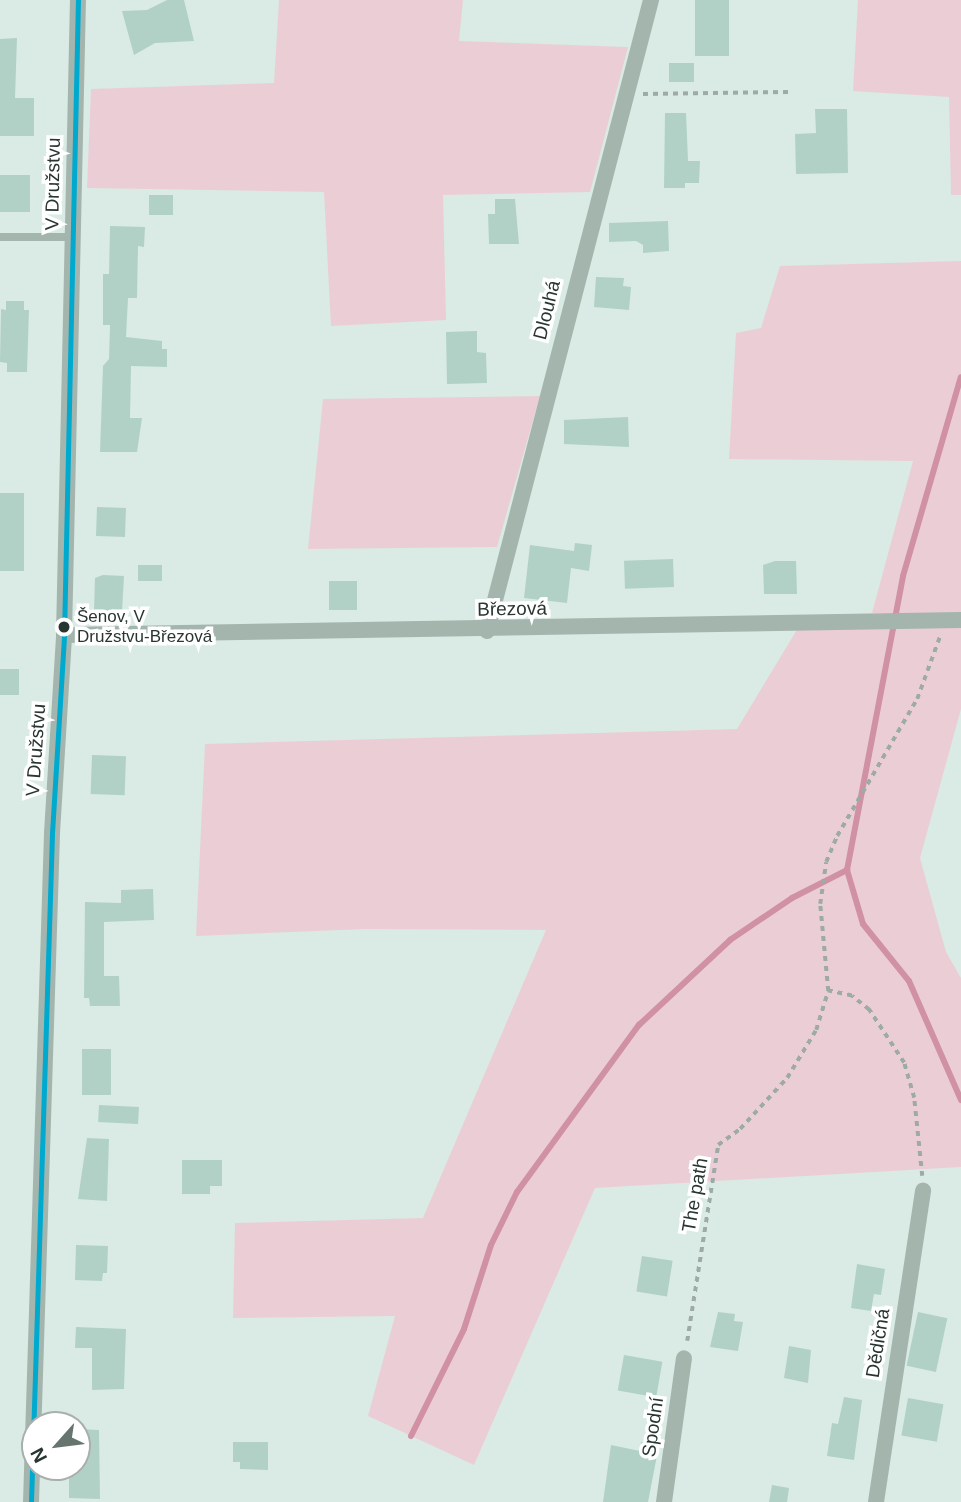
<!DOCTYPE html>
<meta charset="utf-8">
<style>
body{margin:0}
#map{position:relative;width:961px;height:1502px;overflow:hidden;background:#d9ebe4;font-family:Helvetica,sans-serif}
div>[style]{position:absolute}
.green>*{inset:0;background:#ebced5}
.stream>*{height:6px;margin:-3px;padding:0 3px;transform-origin:3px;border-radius:3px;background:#d191a4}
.building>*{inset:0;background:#b1d1c6;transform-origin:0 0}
.path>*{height:3.5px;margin-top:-1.75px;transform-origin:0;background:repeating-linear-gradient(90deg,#9daaa5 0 5px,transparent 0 10px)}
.service>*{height:8px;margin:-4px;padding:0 4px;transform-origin:4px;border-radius:4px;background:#a4b5ae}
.minor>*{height:16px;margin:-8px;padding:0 8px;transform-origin:8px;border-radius:8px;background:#a4b5ae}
.bus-1>*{height:5px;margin:-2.5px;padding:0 2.5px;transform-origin:2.5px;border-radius:2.5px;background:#00a9ce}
.dots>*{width:19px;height:19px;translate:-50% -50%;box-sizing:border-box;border:4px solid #fff;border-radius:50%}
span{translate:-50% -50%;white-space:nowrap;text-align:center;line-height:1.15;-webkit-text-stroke:7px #fff;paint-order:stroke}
.bus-label{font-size:17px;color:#293630}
.left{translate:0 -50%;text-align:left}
.street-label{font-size:19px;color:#293630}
.north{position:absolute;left:21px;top:1411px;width:70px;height:70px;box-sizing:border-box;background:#fff;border:2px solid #a9afac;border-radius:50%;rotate:242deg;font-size:19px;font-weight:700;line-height:28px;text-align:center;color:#293630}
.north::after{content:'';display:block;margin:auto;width:24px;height:32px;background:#67756f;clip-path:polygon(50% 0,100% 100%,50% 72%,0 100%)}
</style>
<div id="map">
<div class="green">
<div style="clip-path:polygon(279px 0,463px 0,459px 41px,628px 47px,590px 192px,443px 195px,446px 320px,331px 326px,324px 192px,87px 188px,91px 89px,274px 83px)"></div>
<div style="clip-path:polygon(858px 0,961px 0,961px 195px,951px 195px,949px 97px,853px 91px)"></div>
<div style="clip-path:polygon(961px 261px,961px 615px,872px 613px,913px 461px,729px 459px,736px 333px,761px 328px,780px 266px)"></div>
<div style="clip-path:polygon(540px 396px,497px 547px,308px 549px,323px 399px)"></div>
<div style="clip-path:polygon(961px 625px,961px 709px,920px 858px,946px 952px,961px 978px,961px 1167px,595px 1188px,474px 1465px,368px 1416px,395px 1316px,233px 1318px,235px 1223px,423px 1218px,546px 930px,366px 929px,196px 936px,205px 744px,737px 729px,798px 628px)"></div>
</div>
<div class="stream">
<div style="left:847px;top:870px;width:56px;rotate:73.5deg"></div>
<div style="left:863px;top:924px;width:73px;rotate:51.1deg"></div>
<div style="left:909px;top:981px;width:130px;rotate:66.4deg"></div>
<div style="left:411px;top:1436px;width:119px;rotate:-63.6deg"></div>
<div style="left:464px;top:1329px;width:88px;rotate:-72.2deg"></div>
<div style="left:491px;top:1245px;width:59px;rotate:-63.9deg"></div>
<div style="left:517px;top:1192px;width:207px;rotate:-53.9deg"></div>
<div style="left:639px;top:1025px;width:125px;rotate:-43deg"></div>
<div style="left:730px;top:940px;width:75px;rotate:-34.1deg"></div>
<div style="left:792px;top:898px;width:62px;rotate:-27deg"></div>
<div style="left:847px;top:870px;width:299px;rotate:-79.2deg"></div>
<div style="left:903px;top:576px;width:207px;rotate:-73.8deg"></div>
</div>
<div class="building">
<div style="clip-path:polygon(167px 0,184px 0,194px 41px,155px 43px,134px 55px,122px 11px,147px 10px)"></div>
<div style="left:695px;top:0;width:34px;height:56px"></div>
<div style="clip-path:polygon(17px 38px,15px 98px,34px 98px,34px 136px,0 136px,0 39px)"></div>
<div style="left:669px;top:63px;width:25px;height:19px"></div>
<div style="clip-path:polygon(815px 109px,847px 109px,848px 173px,796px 174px,795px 134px,816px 133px)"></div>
<div style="clip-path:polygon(665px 113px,686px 113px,688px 161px,700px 161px,699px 183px,685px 183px,685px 188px,664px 188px)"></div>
<div style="left:0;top:175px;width:30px;height:37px"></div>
<div style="left:149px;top:195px;width:24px;height:20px"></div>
<div style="clip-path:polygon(495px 199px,515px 199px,519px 244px,489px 244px,488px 214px,495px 214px)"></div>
<div style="clip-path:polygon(668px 221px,669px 251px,643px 253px,643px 245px,636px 241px,609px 242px,609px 223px)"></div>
<div style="clip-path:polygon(110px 226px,145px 227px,144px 247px,138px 246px,137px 298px,128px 298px,126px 337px,162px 341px,162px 349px,167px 349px,167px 367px,131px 366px,130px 418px,142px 418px,137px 452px,100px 452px,103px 366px,109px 359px,110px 325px,103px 325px,103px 274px,109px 274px)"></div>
<div style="clip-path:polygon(596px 277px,624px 278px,623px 286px,631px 287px,629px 310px,594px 307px)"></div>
<div style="clip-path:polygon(6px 301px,24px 301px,24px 310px,29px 310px,27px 372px,7px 372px,7px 363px,0 362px,1px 309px,6px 310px)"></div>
<div style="clip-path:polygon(477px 331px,477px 352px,486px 353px,487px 383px,447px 384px,446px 332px)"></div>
<div style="clip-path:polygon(628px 417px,629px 447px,564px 444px,564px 420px)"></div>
<div style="left:0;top:493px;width:24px;height:78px"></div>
<div style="left:97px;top:507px;width:29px;height:29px;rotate:2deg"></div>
<div style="clip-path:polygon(575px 543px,592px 545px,589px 571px,571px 568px,567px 603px,524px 598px,530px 545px,574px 551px)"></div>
<div style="left:673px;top:559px;width:28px;height:49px;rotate:88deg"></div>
<div style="clip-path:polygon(775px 561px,796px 561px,797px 594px,764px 594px,763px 565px)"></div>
<div style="left:138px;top:565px;width:24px;height:16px"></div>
<div style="clip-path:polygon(103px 575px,124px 576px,122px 612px,94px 612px,95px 578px)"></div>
<div style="left:329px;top:581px;width:28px;height:29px"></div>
<div style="left:0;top:669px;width:19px;height:26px"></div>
<div style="left:92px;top:755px;width:34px;height:39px;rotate:2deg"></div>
<div style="clip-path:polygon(153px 889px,154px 920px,104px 922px,104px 976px,119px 976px,120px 1006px,90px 1006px,89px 998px,84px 998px,85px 902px,121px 903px,121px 890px)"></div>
<div style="left:82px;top:1049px;width:29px;height:46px"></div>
<div style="left:99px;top:1105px;width:40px;height:17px;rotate:3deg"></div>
<div style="clip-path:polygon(87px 1138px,109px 1139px,107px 1201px,78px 1199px)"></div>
<div style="clip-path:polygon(182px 1160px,222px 1160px,222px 1186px,210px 1186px,210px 1194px,182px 1194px)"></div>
<div style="clip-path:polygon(76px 1245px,108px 1246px,107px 1273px,103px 1273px,102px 1281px,75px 1280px)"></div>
<div style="left:642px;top:1256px;width:31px;height:36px;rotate:9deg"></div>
<div style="clip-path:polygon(857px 1264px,885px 1269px,881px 1295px,874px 1294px,871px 1311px,851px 1308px)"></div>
<div style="clip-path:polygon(718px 1312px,735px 1314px,734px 1321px,743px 1322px,738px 1351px,710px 1347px)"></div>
<div style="left:918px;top:1312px;width:30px;height:55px;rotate:12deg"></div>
<div style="clip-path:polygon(76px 1327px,126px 1329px,124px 1389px,92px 1390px,92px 1348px,75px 1348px)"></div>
<div style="clip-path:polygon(789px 1346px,811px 1350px,808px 1383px,784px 1378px)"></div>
<div style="left:624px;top:1355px;width:39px;height:36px;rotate:10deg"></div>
<div style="clip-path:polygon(844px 1397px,862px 1400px,854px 1460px,827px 1456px,832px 1423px,838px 1424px)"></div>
<div style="left:908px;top:1398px;width:36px;height:38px;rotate:10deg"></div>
<div style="clip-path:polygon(77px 1429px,99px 1430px,100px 1499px,69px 1498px,69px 1469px,77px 1467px)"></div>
<div style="clip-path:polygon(233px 1442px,268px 1442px,268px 1470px,240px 1469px,240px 1462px,233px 1462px)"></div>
<div style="clip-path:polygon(641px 1442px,659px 1445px,648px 1502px,603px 1502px,611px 1445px,640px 1451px)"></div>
<div style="clip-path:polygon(772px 1485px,789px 1488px,787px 1502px,769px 1502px)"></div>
</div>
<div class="path">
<div style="left:643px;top:94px;width:147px;rotate:-0.8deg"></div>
<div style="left:922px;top:1176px;width:78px;rotate:-95.9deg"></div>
<div style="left:914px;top:1098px;width:36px;rotate:-106deg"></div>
<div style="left:904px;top:1063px;width:64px;rotate:-123.4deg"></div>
<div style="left:869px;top:1010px;width:22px;rotate:-141deg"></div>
<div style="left:852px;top:996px;width:25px;rotate:-168deg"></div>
<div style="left:828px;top:991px;width:87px;rotate:-95.3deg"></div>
<div style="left:820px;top:904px;width:42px;rotate:-81.9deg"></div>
<div style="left:826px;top:862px;width:28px;rotate:-67deg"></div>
<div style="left:837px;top:836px;width:159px;rotate:-59.7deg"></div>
<div style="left:917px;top:699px;width:67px;rotate:-69.9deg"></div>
<div style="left:687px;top:1341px;width:198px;rotate:-81deg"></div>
<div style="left:718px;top:1145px;width:27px;rotate:-36deg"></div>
<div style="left:740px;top:1129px;width:69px;rotate:-47.3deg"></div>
<div style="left:787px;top:1078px;width:56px;rotate:-58.9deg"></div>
<div style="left:816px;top:1030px;width:41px;rotate:-72.9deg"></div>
</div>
<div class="service">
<div style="left:0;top:237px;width:73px"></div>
</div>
<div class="minor">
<div style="left:487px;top:631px;width:652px;rotate:-75.43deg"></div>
<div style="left:64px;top:635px;width:897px;rotate:-0.96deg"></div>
<div style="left:31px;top:1502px;width:669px;rotate:-88.2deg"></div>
<div style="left:52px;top:833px;width:198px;rotate:-86.5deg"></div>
<div style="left:64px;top:635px;width:635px;rotate:-88.74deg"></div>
<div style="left:664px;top:1502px;width:145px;rotate:-82.1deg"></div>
<div style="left:876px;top:1502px;width:315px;rotate:-81.4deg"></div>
</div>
<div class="bus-1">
<div style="left:31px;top:1502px;width:669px;rotate:-88.2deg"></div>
<div style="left:52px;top:833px;width:198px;rotate:-86.5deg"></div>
<div style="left:64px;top:635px;width:635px;rotate:-88.74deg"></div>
</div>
<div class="dots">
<div style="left:64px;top:627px;background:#293630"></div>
</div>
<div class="bus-label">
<span class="left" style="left:77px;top:627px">Šenov, V<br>Družstvu-Březová</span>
</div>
<div class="street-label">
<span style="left:53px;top:184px;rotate:-89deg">V Družstvu</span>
<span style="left:547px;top:310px;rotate:-76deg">Dlouhá</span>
<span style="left:512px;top:609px;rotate:-1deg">Březová</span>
<span style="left:36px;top:750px;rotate:-86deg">V Družstvu</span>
<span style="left:695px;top:1195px;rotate:-80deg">The path</span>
<span style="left:878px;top:1343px;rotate:-81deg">Dědičná</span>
<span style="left:653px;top:1427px;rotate:-82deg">Spodní</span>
</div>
<div class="north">N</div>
</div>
